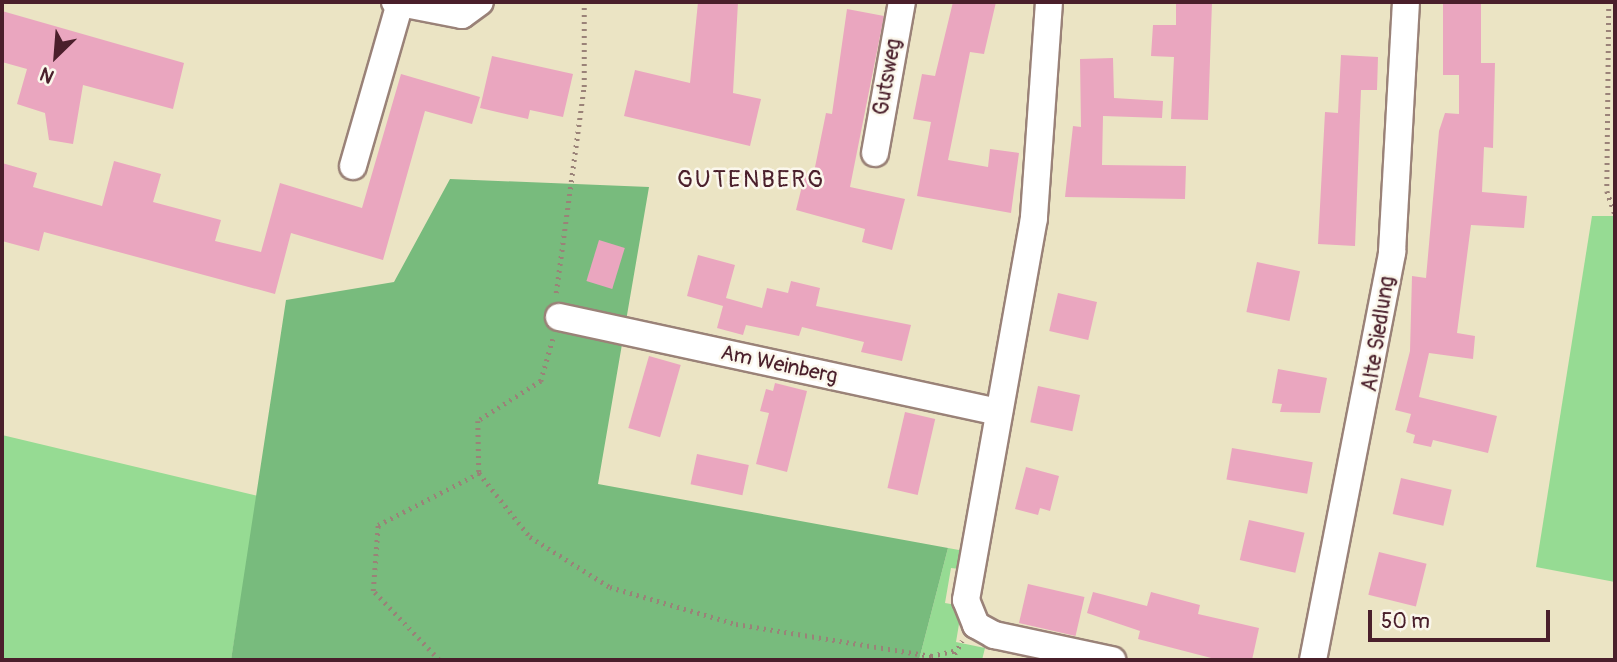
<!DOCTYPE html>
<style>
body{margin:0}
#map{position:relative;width:1617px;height:662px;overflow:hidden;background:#ebe4c4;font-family:Pangolin,sans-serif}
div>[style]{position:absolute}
.green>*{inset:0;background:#96db93}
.forest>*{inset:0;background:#78bb7d}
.building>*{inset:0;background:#eaa6bf;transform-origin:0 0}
.path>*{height:4.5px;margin-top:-2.25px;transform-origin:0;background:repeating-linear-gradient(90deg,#9a8278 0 2px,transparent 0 7px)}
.roads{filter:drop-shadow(2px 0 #9a8278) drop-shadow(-2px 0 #9a8278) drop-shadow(0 2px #9a8278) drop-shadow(0 -2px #9a8278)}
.minor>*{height:26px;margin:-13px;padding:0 13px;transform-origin:13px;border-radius:13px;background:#fff}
span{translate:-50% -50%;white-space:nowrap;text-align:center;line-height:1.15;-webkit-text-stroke:5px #fbf7ec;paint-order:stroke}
.street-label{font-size:21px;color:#4a1f2b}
.quarter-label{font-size:24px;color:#4a1f2b;letter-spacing:2px}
.frame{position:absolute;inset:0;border:4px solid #4a1f2b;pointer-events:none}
.north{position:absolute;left:21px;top:21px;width:70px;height:70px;-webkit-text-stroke:5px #fbf7ec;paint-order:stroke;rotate:205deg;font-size:19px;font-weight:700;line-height:28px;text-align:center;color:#4a1f2b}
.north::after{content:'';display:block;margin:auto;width:24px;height:32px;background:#4a1f2b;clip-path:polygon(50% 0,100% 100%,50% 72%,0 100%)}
.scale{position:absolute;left:1368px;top:610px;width:182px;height:32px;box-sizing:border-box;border:4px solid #4a1f2b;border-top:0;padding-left:9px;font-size:21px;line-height:24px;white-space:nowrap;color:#4a1f2b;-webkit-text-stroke:5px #fbf7ec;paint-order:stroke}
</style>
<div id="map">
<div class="green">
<div style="clip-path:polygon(1592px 216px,1615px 216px,1615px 582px,1536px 567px)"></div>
<div style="clip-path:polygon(2px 435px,258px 496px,231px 660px,2px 660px)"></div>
<div style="clip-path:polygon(948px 548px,970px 552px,968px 570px,951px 568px,945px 603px,962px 606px,956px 642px,985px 648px,982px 660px,919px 660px)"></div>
</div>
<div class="forest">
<div style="clip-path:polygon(450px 179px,649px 187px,598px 484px,948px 548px,919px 660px,231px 660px,286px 300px,394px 282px)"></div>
</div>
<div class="building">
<div style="clip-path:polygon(698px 2px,738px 2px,733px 93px,761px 99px,750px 146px,624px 116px,635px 70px,690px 83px)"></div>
<div style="clip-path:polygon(953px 2px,996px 2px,984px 54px,970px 52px,948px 160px,988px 167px,990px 149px,1019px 153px,1011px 213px,917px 196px,931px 122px,913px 119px,922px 74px,935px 76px)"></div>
<div style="clip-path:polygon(1176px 2px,1212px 2px,1208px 120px,1171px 119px,1174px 57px,1151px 56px,1153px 25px,1176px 25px)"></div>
<div style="clip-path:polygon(1443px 2px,1481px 2px,1481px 63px,1495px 63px,1493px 148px,1484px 147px,1482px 192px,1527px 196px,1524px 228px,1471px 225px,1457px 333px,1475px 336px,1473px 359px,1429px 353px,1419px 397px,1497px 416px,1488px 453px,1433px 440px,1431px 447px,1413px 443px,1415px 435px,1406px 432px,1411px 414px,1395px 410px,1410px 351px,1412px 276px,1426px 278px,1439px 131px,1445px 113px,1459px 114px,1459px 75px,1443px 75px)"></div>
<div style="clip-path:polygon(847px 9px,884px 16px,850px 187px,905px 199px,892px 250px,862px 242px,865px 229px,796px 210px,805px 174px,813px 177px,826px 113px,832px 114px)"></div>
<div style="clip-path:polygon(2px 11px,184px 63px,173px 109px,83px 85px,73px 144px,49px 140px,45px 113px,17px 104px,27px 69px,2px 62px)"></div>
<div style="clip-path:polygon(1341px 55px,1378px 57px,1377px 90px,1361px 90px,1355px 246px,1318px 244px,1325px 112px,1338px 113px)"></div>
<div style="clip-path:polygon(492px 56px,573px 74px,563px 117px,530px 110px,528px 119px,480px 108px)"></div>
<div style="clip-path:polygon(1113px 58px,1114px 98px,1163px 101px,1162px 118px,1103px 116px,1102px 165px,1186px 166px,1185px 199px,1065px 197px,1073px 126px,1081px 127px,1080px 59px)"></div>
<div style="clip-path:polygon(401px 74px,480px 97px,472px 124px,425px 111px,383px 260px,291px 233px,275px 294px,44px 232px,39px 251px,2px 241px,2px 163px,37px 173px,33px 187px,102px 206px,114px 161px,161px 174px,153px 202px,221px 220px,215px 241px,261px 252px,280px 183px,362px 208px)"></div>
<div style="left:599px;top:240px;width:27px;height:43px;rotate:17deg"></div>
<div style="clip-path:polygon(698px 255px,735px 265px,726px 298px,762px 308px,767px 288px,788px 293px,791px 281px,820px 288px,816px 306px,911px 325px,902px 361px,861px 352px,864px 342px,802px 327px,799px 336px,746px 325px,743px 335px,717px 328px,723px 306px,687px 296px)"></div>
<div style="left:1257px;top:262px;width:44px;height:51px;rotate:12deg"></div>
<div style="left:1058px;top:293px;width:40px;height:39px;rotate:13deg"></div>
<div style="left:649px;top:356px;width:33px;height:75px;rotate:16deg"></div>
<div style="clip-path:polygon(1278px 369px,1327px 378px,1320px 413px,1280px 412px,1282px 404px,1272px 403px)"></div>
<div style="clip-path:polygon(775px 383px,807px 391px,787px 472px,756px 464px,769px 413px,760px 411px,766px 389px,773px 391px)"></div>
<div style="left:1038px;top:386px;width:43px;height:37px;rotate:12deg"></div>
<div style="left:905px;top:412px;width:31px;height:78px;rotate:13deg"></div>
<div style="left:1232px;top:448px;width:82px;height:32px;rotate:10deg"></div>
<div style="left:697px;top:454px;width:53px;height:31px;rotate:12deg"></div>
<div style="clip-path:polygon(1026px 467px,1059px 476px,1050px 511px,1040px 508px,1038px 515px,1015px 509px)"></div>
<div style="left:1401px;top:478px;width:52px;height:37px;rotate:13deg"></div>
<div style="left:1249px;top:520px;width:57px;height:41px;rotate:13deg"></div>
<div style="left:1379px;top:552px;width:49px;height:44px;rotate:14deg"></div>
<div style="left:1028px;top:584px;width:58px;height:40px;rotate:13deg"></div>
<div style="clip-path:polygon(1093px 592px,1147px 606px,1151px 592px,1200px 605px,1198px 614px,1259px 628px,1252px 660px,1219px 660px,1138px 639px,1140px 631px,1087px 613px)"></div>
</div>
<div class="path">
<div style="left:1609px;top:2px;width:189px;rotate:90.6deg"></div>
<div style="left:1607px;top:191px;width:24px;rotate:71deg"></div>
<div style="left:556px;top:293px;width:208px;rotate:-82.3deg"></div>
<div style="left:584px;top:87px;width:85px;rotate:-90deg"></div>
<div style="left:553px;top:339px;width:44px;rotate:105.9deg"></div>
<div style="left:541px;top:381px;width:75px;rotate:147.6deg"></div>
<div style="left:478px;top:421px;width:52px;rotate:88.9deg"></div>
<div style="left:479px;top:473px;width:82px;rotate:51.4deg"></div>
<div style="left:530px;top:537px;width:94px;rotate:32deg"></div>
<div style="left:610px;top:587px;width:131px;rotate:16.4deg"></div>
<div style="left:736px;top:624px;width:198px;rotate:9.3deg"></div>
<div style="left:931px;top:656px;width:23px;rotate:-13deg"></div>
<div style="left:439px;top:660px;width:95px;rotate:-133.7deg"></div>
<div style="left:373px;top:591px;width:66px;rotate:-85.7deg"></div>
<div style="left:378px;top:525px;width:114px;rotate:-27.2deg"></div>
<div style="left:951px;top:660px;width:22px;rotate:-60deg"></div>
</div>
<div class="roads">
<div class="minor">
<div style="left:395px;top:2px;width:68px;rotate:11deg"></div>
<div style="left:462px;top:15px;width:22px;rotate:-36deg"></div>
<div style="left:1049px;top:2px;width:217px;rotate:94deg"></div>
<div style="left:1034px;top:218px;width:388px;rotate:100.1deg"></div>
<div style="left:966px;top:600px;width:27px;rotate:68deg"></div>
<div style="left:976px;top:625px;width:21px;rotate:29deg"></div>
<div style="left:994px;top:635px;width:121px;rotate:12deg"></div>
<div style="left:875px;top:153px;width:153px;rotate:-79.9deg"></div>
<div style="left:353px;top:166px;width:170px;rotate:-73.9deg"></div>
<div style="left:559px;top:317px;width:450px;rotate:12.2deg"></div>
<div style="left:1313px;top:660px;width:416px;rotate:-79deg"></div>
<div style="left:1392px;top:252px;width:250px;rotate:-86.8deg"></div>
</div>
</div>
<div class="street-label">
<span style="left:888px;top:77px;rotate:-80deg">Gutsweg</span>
<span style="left:1379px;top:334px;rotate:-81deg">Alte Siedlung</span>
<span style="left:779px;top:365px;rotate:12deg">Am Weinberg</span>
</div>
<div class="quarter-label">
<span style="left:751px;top:180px">GUTENBERG</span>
</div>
<div class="frame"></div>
<div class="north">N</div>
<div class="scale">50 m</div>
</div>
